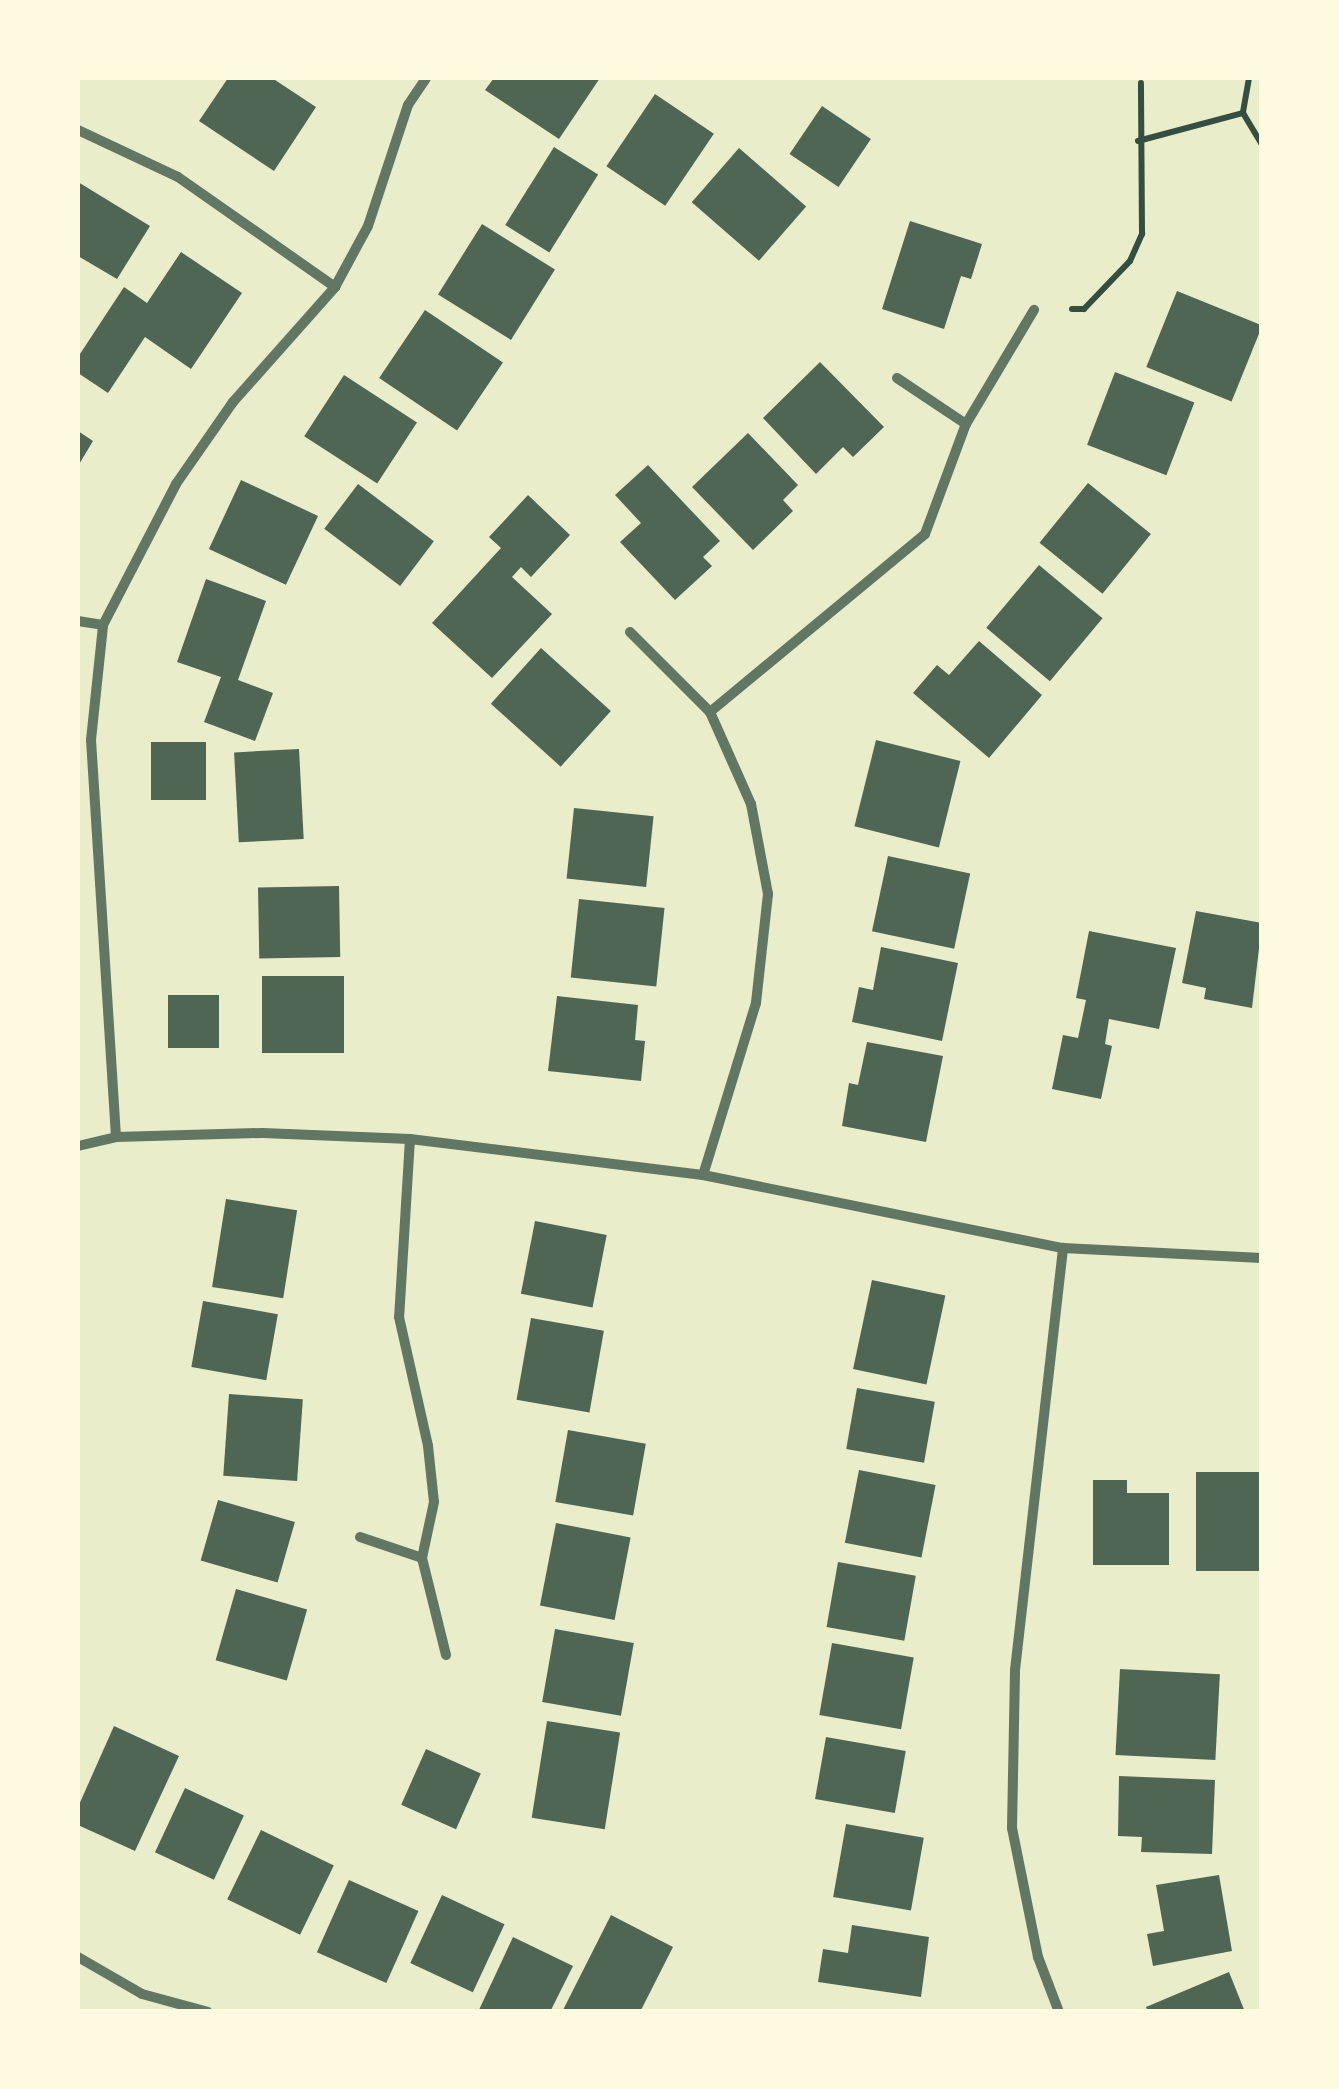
<!DOCTYPE html>
<style>
body{margin:0}
#map{position:relative;width:1339px;height:2089px;overflow:hidden;background:#e9edc9;font-family:Lora,serif}
div>[style]{position:absolute}
.building>*{inset:0;background:#4f6655;transform-origin:0 0}
.path>*{height:6px;margin:-3px;padding:0 3px;transform-origin:3px;border-radius:3px;background:#344e41}
.minor>*{height:10px;margin:-5px;padding:0 5px;transform-origin:5px;border-radius:5px;background:#617663}
span{translate:-50% -50%;white-space:nowrap;text-align:center;line-height:1.15;-webkit-text-stroke:10px #fefae0;paint-order:stroke}
.frame{position:absolute;inset:0;border:80px solid #fefae0;pointer-events:none}
</style>
<div id="map">
<div class="building">
<div style="clip-path:polygon(228px 78px,272px 78px,316px 107px,274px 171px,199px 121px)"></div>
<div style="clip-path:polygon(494px 78px,600px 78px,559px 139px,485px 90px)"></div>
<div style="left:655px;top:94px;width:71px;height:87px;rotate:34deg"></div>
<div style="left:822px;top:106px;width:59px;height:58px;rotate:34deg"></div>
<div style="left:554px;top:147px;width:52px;height:92px;rotate:32deg"></div>
<div style="left:739px;top:148px;width:89px;height:72px;rotate:41deg"></div>
<div style="clip-path:polygon(78px 182px,150px 226px,117px 279px,78px 256px)"></div>
<div style="clip-path:polygon(910px 221px,982px 244px,971px 279px,961px 276px,944px 329px,882px 309px)"></div>
<div style="left:482px;top:224px;width:86px;height:83px;rotate:32deg"></div>
<div style="clip-path:polygon(181px 252px,242px 293px,191px 369px,145px 337px,108px 393px,78px 373px,78px 357px,124px 287px,147px 303px)"></div>
<div style="left:1177px;top:291px;width:92px;height:82px;rotate:22deg"></div>
<div style="left:425px;top:310px;width:94px;height:82px;rotate:34deg"></div>
<div style="clip-path:polygon(820px 362px,884px 427px,853px 457px,843px 447px,816px 474px,763px 418px)"></div>
<div style="left:1115px;top:372px;width:85px;height:78px;rotate:21deg"></div>
<div style="left:344px;top:375px;width:87px;height:73px;rotate:33deg"></div>
<div style="clip-path:polygon(78px 431px,93px 441px,78px 466px)"></div>
<div style="clip-path:polygon(748px 433px,798px 485px,783px 500px,793px 511px,753px 550px,692px 487px)"></div>
<div style="clip-path:polygon(648px 465px,720px 541px,703px 557px,712px 566px,675px 600px,620px 542px,641px 523px,615px 495px)"></div>
<div style="left:241px;top:480px;width:85px;height:76px;rotate:25deg"></div>
<div style="left:1088px;top:483px;width:81px;height:77px;rotate:39deg"></div>
<div style="left:358px;top:484px;width:95px;height:56px;rotate:37deg"></div>
<div style="clip-path:polygon(528px 495px,570px 535px,531px 577px,521px 567px,512px 577px,552px 614px,492px 678px,432px 623px,501px 548px,489px 537px)"></div>
<div style="left:1039px;top:565px;width:83px;height:82px;rotate:40deg"></div>
<div style="clip-path:polygon(206px 579px,266px 601px,238px 680px,273px 693px,255px 741px,204px 722px,221px 677px,177px 662px)"></div>
<div style="clip-path:polygon(979px 641px,1042px 695px,989px 758px,913px 693px,937px 665px,949px 675px)"></div>
<div style="left:541px;top:648px;width:94px;height:75px;rotate:42deg"></div>
<div style="left:876px;top:740px;width:87px;height:89px;rotate:14deg"></div>
<div style="left:151px;top:742px;width:55px;height:58px"></div>
<div style="left:299px;top:749px;width:90px;height:65px;rotate:87deg"></div>
<div style="left:574px;top:808px;width:80px;height:71px;rotate:6deg"></div>
<div style="left:888px;top:856px;width:84px;height:77px;rotate:12deg"></div>
<div style="left:339px;top:886px;width:71px;height:81px;rotate:89deg"></div>
<div style="left:579px;top:899px;width:86px;height:79px;rotate:6deg"></div>
<div style="clip-path:polygon(1196px 911px,1262px 923px,1252px 1008px,1204px 999px,1206px 988px,1182px 983px)"></div>
<div style="clip-path:polygon(1089px 931px,1176px 948px,1159px 1029px,1109px 1019px,1105px 1044px,1112px 1046px,1101px 1099px,1052px 1089px,1063px 1035px,1078px 1038px,1086px 1000px,1076px 998px)"></div>
<div style="clip-path:polygon(881px 947px,958px 963px,942px 1041px,852px 1022px,859px 987px,873px 990px)"></div>
<div style="left:262px;top:976px;width:82px;height:77px"></div>
<div style="left:168px;top:995px;width:51px;height:53px"></div>
<div style="clip-path:polygon(557px 996px,638px 1005px,635px 1040px,645px 1041px,641px 1081px,548px 1071px)"></div>
<div style="clip-path:polygon(867px 1042px,943px 1056px,926px 1142px,842px 1126px,849px 1083px,858px 1085px)"></div>
<div style="left:226px;top:1199px;width:72px;height:89px;rotate:9deg"></div>
<div style="left:535px;top:1221px;width:73px;height:74px;rotate:11deg"></div>
<div style="left:872px;top:1280px;width:75px;height:91px;rotate:12deg"></div>
<div style="left:203px;top:1301px;width:76px;height:67px;rotate:10deg"></div>
<div style="left:531px;top:1318px;width:74px;height:83px;rotate:10deg"></div>
<div style="left:857px;top:1388px;width:79px;height:62px;rotate:10deg"></div>
<div style="left:229px;top:1394px;width:74px;height:82px;rotate:4deg"></div>
<div style="left:568px;top:1430px;width:79px;height:73px;rotate:10deg"></div>
<div style="left:859px;top:1470px;width:78px;height:74px;rotate:11deg"></div>
<div style="left:1262px;top:1472px;width:99px;height:66px;rotate:90deg"></div>
<div style="clip-path:polygon(1093px 1480px,1127px 1480px,1127px 1493px,1169px 1493px,1169px 1565px,1093px 1565px)"></div>
<div style="left:218px;top:1500px;width:80px;height:63px;rotate:16deg"></div>
<div style="left:556px;top:1523px;width:76px;height:84px;rotate:11deg"></div>
<div style="left:838px;top:1562px;width:79px;height:66px;rotate:10deg"></div>
<div style="left:236px;top:1589px;width:74px;height:74px;rotate:16deg"></div>
<div style="left:555px;top:1629px;width:80px;height:74px;rotate:10deg"></div>
<div style="left:832px;top:1643px;width:83px;height:73px;rotate:10deg"></div>
<div style="left:1120px;top:1669px;width:100px;height:86px;rotate:3deg"></div>
<div style="left:547px;top:1721px;width:74px;height:98px;rotate:9deg"></div>
<div style="clip-path:polygon(114px 1726px,179px 1756px,135px 1851px,78px 1825px,78px 1807px)"></div>
<div style="left:826px;top:1737px;width:81px;height:63px;rotate:10deg"></div>
<div style="left:426px;top:1749px;width:60px;height:61px;rotate:24deg"></div>
<div style="clip-path:polygon(1119px 1776px,1215px 1780px,1212px 1854px,1141px 1852px,1142px 1837px,1118px 1836px)"></div>
<div style="left:185px;top:1788px;width:65px;height:71px;rotate:25deg"></div>
<div style="left:846px;top:1824px;width:79px;height:74px;rotate:10deg"></div>
<div style="left:261px;top:1830px;width:81px;height:77px;rotate:26deg"></div>
<div style="clip-path:polygon(1219px 1875px,1232px 1951px,1153px 1966px,1147px 1934px,1164px 1931px,1156px 1885px)"></div>
<div style="left:349px;top:1880px;width:76px;height:79px;rotate:24deg"></div>
<div style="left:442px;top:1895px;width:69px;height:75px;rotate:25deg"></div>
<div style="clip-path:polygon(611px 1915px,673px 1947px,640px 2012px,562px 2012px)"></div>
<div style="clip-path:polygon(852px 1925px,929px 1937px,921px 1997px,818px 1982px,823px 1949px,848px 1953px)"></div>
<div style="clip-path:polygon(513px 1937px,573px 1966px,550px 2012px,478px 2012px)"></div>
<div style="clip-path:polygon(1229px 1972px,1245px 2012px,1148px 2012px,1146px 2007px)"></div>
</div>
<div class="path">
<div style="left:1249px;top:78px;width:36px;rotate:100deg"></div>
<div style="left:1243px;top:113px;width:37px;rotate:59deg"></div>
<div style="left:1138px;top:141px;width:109px;rotate:-14.9deg"></div>
<div style="left:1072px;top:309px;width:12px"></div>
<div style="left:1084px;top:309px;width:66px;rotate:-46.2deg"></div>
<div style="left:1130px;top:261px;width:30px;rotate:-66deg"></div>
<div style="left:1142px;top:234px;width:151px;rotate:-90.4deg"></div>
</div>
<div class="minor">
<div style="left:78px;top:130px;width:110px;rotate:25.2deg"></div>
<div style="left:178px;top:177px;width:192px;rotate:35deg"></div>
<div style="left:897px;top:378px;width:83px;rotate:33.7deg"></div>
<div style="left:78px;top:621px;width:25px;rotate:9deg"></div>
<div style="left:630px;top:632px;width:113px;rotate:45deg"></div>
<div style="left:710px;top:712px;width:101px;rotate:66deg"></div>
<div style="left:751px;top:804px;width:92px;rotate:79.3deg"></div>
<div style="left:768px;top:894px;width:110px;rotate:96.3deg"></div>
<div style="left:756px;top:1003px;width:180px;rotate:107.1deg"></div>
<div style="left:710px;top:712px;width:279px;rotate:-39.6deg"></div>
<div style="left:925px;top:534px;width:117px;rotate:-69.6deg"></div>
<div style="left:966px;top:424px;width:133px;rotate:-59.2deg"></div>
<div style="left:116px;top:1137px;width:398px;rotate:-93.6deg"></div>
<div style="left:91px;top:740px;width:116px;rotate:-84deg"></div>
<div style="left:103px;top:625px;width:159px;rotate:-62.6deg"></div>
<div style="left:176px;top:484px;width:100px;rotate:-55.2deg"></div>
<div style="left:233px;top:402px;width:154px;rotate:-48.4deg"></div>
<div style="left:335px;top:287px;width:69px;rotate:-61.6deg"></div>
<div style="left:368px;top:226px;width:127px;rotate:-71.7deg"></div>
<div style="left:408px;top:105px;width:32px;rotate:-56deg"></div>
<div style="left:410px;top:1139px;width:178px;rotate:93.5deg"></div>
<div style="left:399px;top:1317px;width:132px;rotate:77.3deg"></div>
<div style="left:428px;top:1446px;width:56px;rotate:83.9deg"></div>
<div style="left:434px;top:1502px;width:57px;rotate:102.1deg"></div>
<div style="left:422px;top:1558px;width:100px;rotate:76.1deg"></div>
<div style="left:78px;top:1146px;width:39px;rotate:-13deg"></div>
<div style="left:116px;top:1137px;width:147px;rotate:-1.6deg"></div>
<div style="left:263px;top:1133px;width:147px;rotate:2.3deg"></div>
<div style="left:410px;top:1139px;width:295px;rotate:7deg"></div>
<div style="left:703px;top:1175px;width:367px;rotate:11.5deg"></div>
<div style="left:1063px;top:1248px;width:199px;rotate:2.9deg"></div>
<div style="left:360px;top:1537px;width:65px;rotate:18.7deg"></div>
<div style="left:78px;top:1957px;width:74px;rotate:30deg"></div>
<div style="left:142px;top:1994px;width:68px;rotate:15.3deg"></div>
<div style="left:1059px;top:2012px;width:59px;rotate:-110.9deg"></div>
<div style="left:1038px;top:1957px;width:132px;rotate:-101.4deg"></div>
<div style="left:1012px;top:1828px;width:158px;rotate:-88.9deg"></div>
<div style="left:1015px;top:1670px;width:425px;rotate:-83.5deg"></div>
</div>
<div class="frame"></div>
</div>
